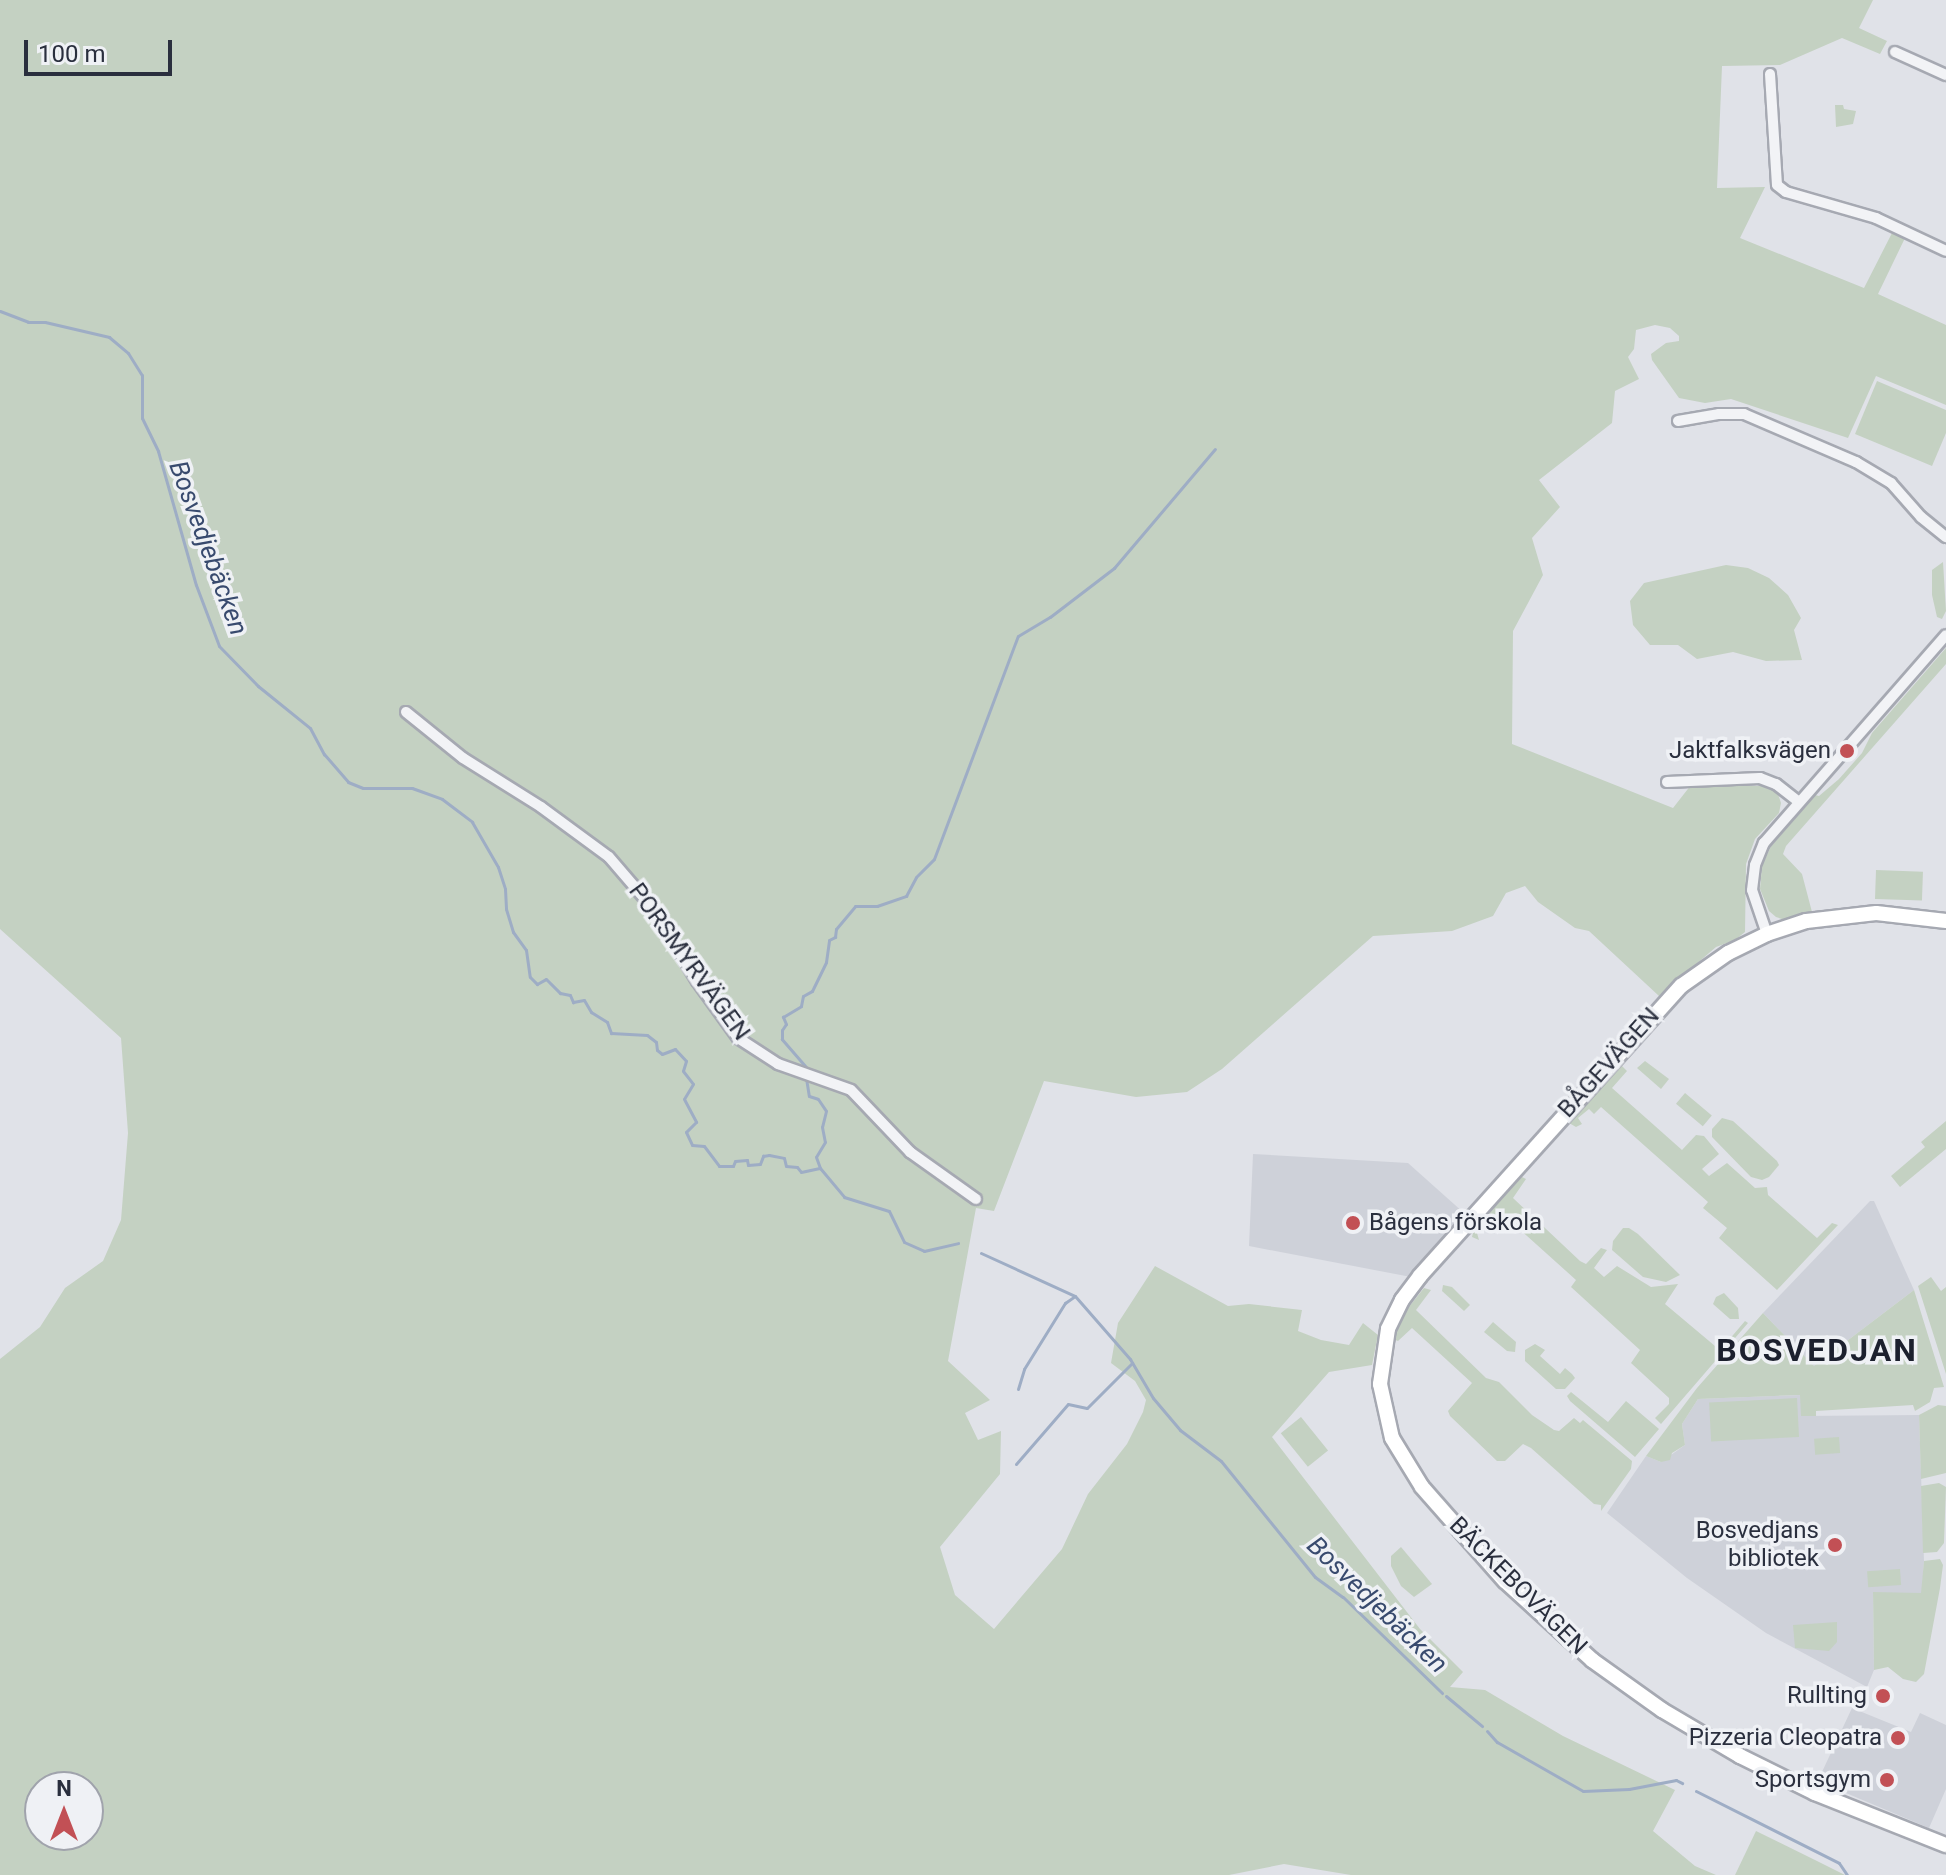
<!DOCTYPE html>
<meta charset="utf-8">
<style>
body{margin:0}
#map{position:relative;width:1946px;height:1875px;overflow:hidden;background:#e0e2e8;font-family:Roboto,sans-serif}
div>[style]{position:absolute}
.built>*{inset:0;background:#ced1d9}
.green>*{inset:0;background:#c4d1c2;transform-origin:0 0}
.stream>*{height:3px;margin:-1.5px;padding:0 1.5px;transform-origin:1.5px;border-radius:1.5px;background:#9eadc5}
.roads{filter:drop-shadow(2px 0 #a6a9b2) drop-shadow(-2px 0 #a6a9b2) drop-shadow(0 2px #a6a9b2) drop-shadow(0 -2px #a6a9b2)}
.street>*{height:10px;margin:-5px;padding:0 5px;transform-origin:5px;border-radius:5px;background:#f2f3f6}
.secondary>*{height:14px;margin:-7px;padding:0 7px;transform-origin:7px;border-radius:7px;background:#fff}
.dots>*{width:22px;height:22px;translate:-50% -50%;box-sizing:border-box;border:4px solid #eff1f5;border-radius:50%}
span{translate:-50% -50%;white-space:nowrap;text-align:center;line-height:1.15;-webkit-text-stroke:7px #eff1f5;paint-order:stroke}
.poi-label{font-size:24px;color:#2a2f3e}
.right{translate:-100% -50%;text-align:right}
.left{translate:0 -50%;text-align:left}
.street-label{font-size:24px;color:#2a2f3e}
.water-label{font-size:26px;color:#384a6e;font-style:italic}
.district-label{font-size:32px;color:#1c202e;font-weight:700;letter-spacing:2px}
.north{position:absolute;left:24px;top:1771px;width:80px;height:80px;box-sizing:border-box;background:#eff1f5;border:2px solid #a0a3ac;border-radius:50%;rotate:0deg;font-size:22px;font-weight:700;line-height:32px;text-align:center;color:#2a2f3e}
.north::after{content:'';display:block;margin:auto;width:28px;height:36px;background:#c25055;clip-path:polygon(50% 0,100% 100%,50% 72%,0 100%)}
.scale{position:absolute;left:24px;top:40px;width:148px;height:36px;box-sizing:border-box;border:4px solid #2a2f3e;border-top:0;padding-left:10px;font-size:24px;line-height:28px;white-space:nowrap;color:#2a2f3e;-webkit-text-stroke:6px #eff1f5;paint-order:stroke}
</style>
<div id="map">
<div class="built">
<div style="clip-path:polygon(1253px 1154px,1408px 1163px,1464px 1213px,1411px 1277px,1249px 1246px)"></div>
<div style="clip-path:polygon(1870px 1201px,1874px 1201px,1914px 1290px,1814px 1366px,1763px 1313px)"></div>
<div style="clip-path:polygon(1801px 1395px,1802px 1416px,1919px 1415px,1924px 1561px,1922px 1593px,1873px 1593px,1874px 1670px,1867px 1687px,1766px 1633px,1687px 1578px,1607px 1513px,1646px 1456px,1661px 1462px,1685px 1445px,1682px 1424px,1698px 1399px)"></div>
<div style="clip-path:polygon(1852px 1708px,1911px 1732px,1920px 1713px,1946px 1725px,1946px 1789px,1929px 1828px,1827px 1785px,1821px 1774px)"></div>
</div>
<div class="green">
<div style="clip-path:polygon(evenodd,0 0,1873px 0,1859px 28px,1887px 41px,1880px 54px,1842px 38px,1780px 65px,1722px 66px,1717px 188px,1765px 187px,1740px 238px,1864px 288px,1892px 233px,1905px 238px,1878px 294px,1946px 325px,1946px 405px,1876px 376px,1848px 438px,1731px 399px,1705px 403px,1679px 398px,1652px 360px,1651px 354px,1666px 343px,1679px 341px,1679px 336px,1670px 328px,1655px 325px,1636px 330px,1634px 349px,1628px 357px,1639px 379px,1615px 391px,1612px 423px,1539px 480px,1560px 507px,1532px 538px,1543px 575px,1513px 631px,1512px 744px,1673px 808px,1691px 785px,1770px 786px,1777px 791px,1781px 803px,1779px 813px,1755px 839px,1746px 864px,1745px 932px,1735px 940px,1716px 947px,1659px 996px,1589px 931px,1575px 928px,1538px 902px,1525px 886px,1506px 893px,1493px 916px,1452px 931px,1373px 936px,1222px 1069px,1187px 1092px,1136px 1097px,1044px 1081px,994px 1211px,976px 1208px,948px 1361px,990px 1400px,965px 1413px,978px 1440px,1001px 1431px,1000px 1474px,940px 1547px,955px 1595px,994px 1629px,1062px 1549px,1088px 1494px,1127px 1444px,1143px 1412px,1146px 1400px,1135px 1381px,1111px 1363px,1118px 1323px,1155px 1266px,1228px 1306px,1249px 1304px,1302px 1310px,1298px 1331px,1321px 1340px,1349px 1345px,1363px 1323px,1378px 1335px,1372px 1365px,1329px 1372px,1272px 1437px,1420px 1629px,1463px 1672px,1450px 1687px,1485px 1690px,1563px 1736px,1675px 1790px,1653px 1831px,1695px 1866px,1716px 1875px,1351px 1875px,1284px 1864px,1229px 1875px,0 1875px,0 1359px,40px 1327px,65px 1288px,103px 1261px,121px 1220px,128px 1133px,121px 1038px,0 929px,0 0,40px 1787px,88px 1787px,88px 1835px,40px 1835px,40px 1787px)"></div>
<div style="clip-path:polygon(1835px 105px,1843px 105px,1844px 109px,1856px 111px,1853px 124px,1836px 127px)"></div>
<div style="clip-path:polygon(1877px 381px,1946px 410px,1946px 433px,1932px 466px,1855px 434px)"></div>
<div style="clip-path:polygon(1943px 562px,1946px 611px,1942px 619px,1937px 617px,1932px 595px,1932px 570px)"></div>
<div style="clip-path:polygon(1726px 565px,1748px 568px,1769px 578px,1788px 595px,1801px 618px,1794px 630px,1802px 660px,1766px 661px,1733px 652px,1697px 659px,1678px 645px,1650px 645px,1633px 625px,1630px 601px,1644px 583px)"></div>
<div style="clip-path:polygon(1946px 648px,1946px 664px,1786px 846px,1783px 854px,1802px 874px,1812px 912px,1785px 920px,1776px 917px,1769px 911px,1760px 889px,1762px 866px,1771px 846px,1815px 795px,1819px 796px,1839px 779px,1862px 753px,1872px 733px)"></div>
<div style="left:1876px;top:870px;width:47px;height:29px;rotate:2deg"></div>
<div style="clip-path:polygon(1645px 1061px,1669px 1079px,1661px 1089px,1637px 1068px)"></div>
<div style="clip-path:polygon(1622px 1066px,1627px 1071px,1612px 1088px,1646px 1118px,1682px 1150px,1696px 1135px,1704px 1136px,1719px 1154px,1702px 1169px,1709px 1176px,1727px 1163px,1755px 1188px,1767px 1187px,1768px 1195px,1817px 1238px,1832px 1223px,1838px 1225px,1777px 1290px,1719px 1238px,1727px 1228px,1703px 1208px,1708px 1202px,1601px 1107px,1594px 1114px,1589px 1109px,1578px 1118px,1582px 1124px,1576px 1127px,1569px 1123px)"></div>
<div style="left:1685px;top:1093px;width:35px;height:14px;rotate:40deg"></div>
<div style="clip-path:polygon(1722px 1118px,1733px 1121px,1777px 1161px,1779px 1165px,1769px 1177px,1762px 1180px,1751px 1177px,1712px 1137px,1712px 1129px)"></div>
<div style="clip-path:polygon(1946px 1121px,1946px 1149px,1900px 1187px,1891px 1176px,1925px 1147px,1921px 1142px)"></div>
<div style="clip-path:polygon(1522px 1177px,1526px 1179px,1513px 1198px,1580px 1261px,1586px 1264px,1601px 1248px,1607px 1250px,1594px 1268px,1604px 1277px,1617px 1266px,1651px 1287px,1678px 1284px,1665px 1304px,1715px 1346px,1722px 1348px,1745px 1321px,1748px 1323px,1661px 1424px,1655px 1418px,1669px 1404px,1669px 1398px,1631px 1363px,1640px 1350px,1571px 1287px,1576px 1280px,1505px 1216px,1499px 1222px,1493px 1217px,1477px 1233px,1479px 1240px,1472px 1237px,1474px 1229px)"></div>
<div style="clip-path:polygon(1623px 1228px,1629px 1228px,1638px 1234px,1680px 1275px,1666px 1282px,1643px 1277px,1612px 1250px,1613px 1241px)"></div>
<div style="clip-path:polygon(1931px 1277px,1941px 1291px,1946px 1287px,1946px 1374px,1918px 1286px)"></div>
<div style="clip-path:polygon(1443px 1285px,1452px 1287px,1470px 1305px,1464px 1311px,1442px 1291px)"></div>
<div style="clip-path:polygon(1424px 1288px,1431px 1290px,1416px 1310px,1486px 1378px,1499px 1382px,1532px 1415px,1554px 1430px,1559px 1431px,1574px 1418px,1580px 1423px,1583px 1420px,1632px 1461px,1631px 1469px,1601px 1511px,1601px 1505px,1594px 1504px,1531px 1448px,1523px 1444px,1505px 1461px,1497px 1461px,1450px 1416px,1448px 1411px,1472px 1383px,1412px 1328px,1398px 1341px,1393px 1339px,1404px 1313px)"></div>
<div style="clip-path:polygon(1914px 1290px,1944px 1387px,1934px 1388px,1930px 1402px,1915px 1411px,1913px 1405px,1816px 1411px,1816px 1416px,1801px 1416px,1800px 1395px,1698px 1399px,1682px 1424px,1685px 1445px,1672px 1453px,1670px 1460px,1661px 1462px,1646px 1456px,1697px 1388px,1763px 1313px,1814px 1366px)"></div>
<div style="clip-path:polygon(1724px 1293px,1738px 1308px,1739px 1319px,1730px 1319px,1713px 1304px,1716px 1297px)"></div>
<div style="clip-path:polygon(1493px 1322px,1516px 1342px,1515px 1352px,1507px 1351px,1484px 1332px)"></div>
<div style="clip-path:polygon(1535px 1344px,1545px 1350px,1540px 1356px,1560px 1374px,1565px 1368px,1572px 1374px,1575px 1378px,1565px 1389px,1556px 1389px,1525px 1361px,1525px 1350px)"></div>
<div style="clip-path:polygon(1571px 1392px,1608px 1422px,1626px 1401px,1659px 1429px,1635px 1457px,1570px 1401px,1567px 1396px)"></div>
<div style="left:1797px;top:1398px;width:39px;height:88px;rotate:87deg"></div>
<div style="clip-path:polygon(1938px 1405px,1946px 1406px,1946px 1473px,1921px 1479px,1919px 1415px)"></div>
<div style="left:1301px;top:1417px;width:43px;height:26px;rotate:51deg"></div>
<div style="left:1839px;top:1437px;width:16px;height:25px;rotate:86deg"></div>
<div style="clip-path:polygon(1939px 1483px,1946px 1487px,1944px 1543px,1937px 1552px,1923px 1553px,1921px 1486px)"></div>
<div style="clip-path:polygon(1401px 1547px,1432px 1584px,1414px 1597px,1401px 1586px,1391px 1566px,1391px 1556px)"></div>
<div style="clip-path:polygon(1940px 1559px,1943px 1565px,1940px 1588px,1924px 1674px,1916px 1682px,1903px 1679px,1888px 1667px,1874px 1670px,1873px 1592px,1921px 1593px,1924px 1561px)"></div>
<div style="left:1900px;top:1569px;width:16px;height:33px;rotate:86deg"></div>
<div style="clip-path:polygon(1837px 1622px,1837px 1642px,1829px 1651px,1795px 1648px,1793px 1625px)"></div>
<div style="clip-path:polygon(1756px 1831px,1817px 1861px,1845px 1875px,1735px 1875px)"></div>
</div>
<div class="stream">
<div style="left:0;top:311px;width:30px;rotate:21deg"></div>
<div style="left:28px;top:322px;width:17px"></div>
<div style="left:45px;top:322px;width:66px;rotate:13.2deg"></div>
<div style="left:109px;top:337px;width:25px;rotate:40deg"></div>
<div style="left:128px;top:353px;width:26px;rotate:58deg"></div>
<div style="left:142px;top:375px;width:43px;rotate:90deg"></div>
<div style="left:142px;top:418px;width:37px;rotate:64deg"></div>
<div style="left:158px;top:451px;width:139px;rotate:74.2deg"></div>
<div style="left:196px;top:585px;width:65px;rotate:69.3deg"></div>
<div style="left:219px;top:646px;width:56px;rotate:45.7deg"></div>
<div style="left:258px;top:686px;width:67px;rotate:38.9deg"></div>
<div style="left:310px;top:728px;width:30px;rotate:62deg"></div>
<div style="left:324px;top:754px;width:37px;rotate:49deg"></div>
<div style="left:348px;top:782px;width:16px;rotate:22deg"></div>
<div style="left:363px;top:788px;width:49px"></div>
<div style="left:412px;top:788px;width:32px;rotate:20deg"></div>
<div style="left:442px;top:799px;width:38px;rotate:37deg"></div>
<div style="left:472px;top:822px;width:52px;rotate:60deg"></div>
<div style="left:498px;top:867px;width:23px;rotate:72deg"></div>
<div style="left:505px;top:889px;width:20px;rotate:87deg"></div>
<div style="left:506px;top:909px;width:24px;rotate:73deg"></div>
<div style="left:513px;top:932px;width:22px;rotate:54deg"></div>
<div style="left:526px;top:950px;width:27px;rotate:82deg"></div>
<div style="left:530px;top:977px;width:10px;rotate:45deg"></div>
<div style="left:537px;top:984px;width:10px;rotate:-29deg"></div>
<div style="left:546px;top:979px;width:20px;rotate:45deg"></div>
<div style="left:560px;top:993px;width:10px;rotate:11deg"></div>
<div style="left:570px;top:995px;width:8px;rotate:67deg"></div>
<div style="left:573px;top:1002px;width:11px;rotate:-10deg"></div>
<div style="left:584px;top:1000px;width:14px;rotate:60deg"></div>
<div style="left:591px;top:1012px;width:19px;rotate:32deg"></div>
<div style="left:607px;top:1022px;width:12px;rotate:70deg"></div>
<div style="left:611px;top:1033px;width:36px;rotate:3deg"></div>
<div style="left:647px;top:1035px;width:11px;rotate:38deg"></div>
<div style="left:656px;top:1042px;width:8px;rotate:83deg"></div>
<div style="left:657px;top:1050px;width:6px;rotate:39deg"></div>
<div style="left:662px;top:1054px;width:14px;rotate:-21deg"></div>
<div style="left:675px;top:1049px;width:16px;rotate:47deg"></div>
<div style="left:686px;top:1061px;width:10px;rotate:107deg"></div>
<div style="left:683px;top:1071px;width:16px;rotate:52deg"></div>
<div style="left:693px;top:1084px;width:17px;rotate:121deg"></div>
<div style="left:684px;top:1099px;width:26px;rotate:62deg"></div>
<div style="left:696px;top:1122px;width:14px;rotate:135deg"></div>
<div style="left:686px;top:1132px;width:14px;rotate:65deg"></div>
<div style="left:692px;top:1145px;width:12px;rotate:5deg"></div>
<div style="left:704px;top:1146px;width:25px;rotate:53deg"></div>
<div style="left:719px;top:1166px;width:14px"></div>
<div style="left:733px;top:1166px;width:5px;rotate:-68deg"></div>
<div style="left:735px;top:1161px;width:12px;rotate:-5deg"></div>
<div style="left:747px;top:1160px;width:5px;rotate:79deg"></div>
<div style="left:748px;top:1165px;width:12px;rotate:-5deg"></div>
<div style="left:760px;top:1164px;width:9px;rotate:-69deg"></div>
<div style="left:763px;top:1156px;width:6px;rotate:-9deg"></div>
<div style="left:769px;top:1155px;width:15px;rotate:11deg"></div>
<div style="left:784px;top:1158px;width:8px;rotate:76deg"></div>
<div style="left:786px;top:1166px;width:11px;rotate:5deg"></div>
<div style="left:797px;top:1167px;width:6px;rotate:51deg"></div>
<div style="left:801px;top:1172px;width:19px;rotate:-12deg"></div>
<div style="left:820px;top:1168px;width:38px;rotate:50deg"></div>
<div style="left:844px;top:1197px;width:47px;rotate:17.3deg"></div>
<div style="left:889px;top:1211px;width:34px;rotate:64deg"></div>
<div style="left:904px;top:1242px;width:22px;rotate:24deg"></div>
<div style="left:924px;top:1251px;width:35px;rotate:-13deg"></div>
<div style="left:806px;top:1067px;width:37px;rotate:-131deg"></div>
<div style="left:782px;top:1039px;width:9px;rotate:-90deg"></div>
<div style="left:782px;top:1030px;width:7px;rotate:-56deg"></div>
<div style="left:786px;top:1024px;width:8px;rotate:-113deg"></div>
<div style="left:783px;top:1017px;width:21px;rotate:-31deg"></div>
<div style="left:801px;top:1006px;width:10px;rotate:-79deg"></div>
<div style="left:803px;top:996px;width:10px;rotate:-29deg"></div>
<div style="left:812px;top:991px;width:32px;rotate:-64deg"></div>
<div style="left:826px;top:962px;width:22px;rotate:-82deg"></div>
<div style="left:829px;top:940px;width:7px;rotate:-27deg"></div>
<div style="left:835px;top:937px;width:8px;rotate:-83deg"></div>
<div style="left:836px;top:929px;width:30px;rotate:-50deg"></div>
<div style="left:855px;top:906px;width:22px"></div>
<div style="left:877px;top:906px;width:31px;rotate:-19deg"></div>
<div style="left:906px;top:896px;width:21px;rotate:-62deg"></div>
<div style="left:916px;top:877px;width:25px;rotate:-45deg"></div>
<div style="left:934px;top:859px;width:238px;rotate:-69.4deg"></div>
<div style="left:1018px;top:636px;width:37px;rotate:-31deg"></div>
<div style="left:1050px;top:617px;width:81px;rotate:-37.4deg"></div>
<div style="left:1114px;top:568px;width:156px;rotate:-49.7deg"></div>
<div style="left:806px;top:1078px;width:18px;rotate:81deg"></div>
<div style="left:809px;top:1096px;width:9px;rotate:18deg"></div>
<div style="left:818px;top:1099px;width:14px;rotate:56deg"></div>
<div style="left:826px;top:1111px;width:16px;rotate:104deg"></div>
<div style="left:822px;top:1127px;width:15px;rotate:79deg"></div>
<div style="left:825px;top:1142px;width:17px;rotate:121deg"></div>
<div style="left:816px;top:1157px;width:12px;rotate:70deg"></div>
<div style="left:981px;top:1253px;width:103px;rotate:24.6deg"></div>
<div style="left:1075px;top:1296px;width:84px;rotate:48.9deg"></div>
<div style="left:1130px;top:1359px;width:45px;rotate:59.5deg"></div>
<div style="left:1153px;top:1398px;width:42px;rotate:49.8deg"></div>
<div style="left:1180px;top:1430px;width:51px;rotate:37.1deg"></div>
<div style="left:1221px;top:1461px;width:149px;rotate:51deg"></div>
<div style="left:1315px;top:1577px;width:34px;rotate:36deg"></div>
<div style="left:1343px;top:1597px;width:138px;rotate:44.1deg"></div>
<div style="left:1018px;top:1389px;width:21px;rotate:-73deg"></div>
<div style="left:1024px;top:1369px;width:78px;rotate:-58.2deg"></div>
<div style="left:1065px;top:1303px;width:12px;rotate:-35deg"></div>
<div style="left:1016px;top:1464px;width:79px;rotate:-49.1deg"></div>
<div style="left:1068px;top:1404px;width:19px;rotate:12deg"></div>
<div style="left:1087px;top:1408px;width:64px;rotate:-45deg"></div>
<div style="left:1446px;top:1696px;width:47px;rotate:39.8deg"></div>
<div style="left:1487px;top:1731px;width:15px;rotate:48deg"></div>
<div style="left:1497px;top:1742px;width:99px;rotate:29.7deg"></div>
<div style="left:1583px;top:1791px;width:46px;rotate:-2.5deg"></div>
<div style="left:1629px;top:1789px;width:48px;rotate:-10.8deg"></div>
<div style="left:1676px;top:1780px;width:7px;rotate:27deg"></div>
<div style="left:1696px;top:1791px;width:160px;rotate:26.7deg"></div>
<div style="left:1839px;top:1863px;width:14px;rotate:56deg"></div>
</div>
<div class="roads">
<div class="street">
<div style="left:1895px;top:52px;width:56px;rotate:24.3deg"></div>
<div style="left:1770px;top:74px;width:111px;rotate:86.4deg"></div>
<div style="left:1777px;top:185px;width:11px;rotate:38deg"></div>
<div style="left:1786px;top:192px;width:94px;rotate:16.1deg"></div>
<div style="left:1876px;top:218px;width:77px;rotate:25.2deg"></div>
<div style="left:1678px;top:421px;width:42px;rotate:-9.7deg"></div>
<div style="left:1719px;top:414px;width:25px"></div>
<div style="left:1744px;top:414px;width:122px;rotate:23.2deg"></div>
<div style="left:1856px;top:462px;width:41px;rotate:31deg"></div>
<div style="left:1891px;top:483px;width:45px;rotate:48.6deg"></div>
<div style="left:1921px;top:517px;width:32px;rotate:39deg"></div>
<div style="left:406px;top:712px;width:73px;rotate:38.9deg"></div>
<div style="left:463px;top:758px;width:92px;rotate:32.1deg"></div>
<div style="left:541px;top:807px;width:84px;rotate:36.3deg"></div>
<div style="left:609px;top:857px;width:65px;rotate:49.4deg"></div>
<div style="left:651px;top:906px;width:88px;rotate:58.5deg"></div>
<div style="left:697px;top:981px;width:70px;rotate:54.3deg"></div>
<div style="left:738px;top:1038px;width:48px;rotate:33deg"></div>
<div style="left:778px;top:1064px;width:77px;rotate:19.6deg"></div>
<div style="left:851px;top:1090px;width:86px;rotate:46.4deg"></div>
<div style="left:910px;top:1152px;width:81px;rotate:35.5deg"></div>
<div style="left:1667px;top:782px;width:93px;rotate:-2.5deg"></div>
<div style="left:1760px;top:778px;width:17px;rotate:21deg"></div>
<div style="left:1776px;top:784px;width:29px;rotate:38deg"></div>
<div style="left:1767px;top:934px;width:46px;rotate:-108.8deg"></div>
<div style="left:1752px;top:890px;width:25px;rotate:-83deg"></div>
<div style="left:1755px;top:865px;width:24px;rotate:-68deg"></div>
<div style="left:1764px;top:843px;width:276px;rotate:-48.8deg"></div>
</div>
<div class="secondary">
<div style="left:1946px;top:921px;width:70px;rotate:-173.5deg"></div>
<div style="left:1876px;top:913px;width:70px;rotate:173.5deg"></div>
<div style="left:1806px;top:921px;width:41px;rotate:161.6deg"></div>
<div style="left:1767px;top:934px;width:43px;rotate:154deg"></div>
<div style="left:1728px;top:953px;width:57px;rotate:144.9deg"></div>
<div style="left:1681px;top:986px;width:390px;rotate:132deg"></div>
<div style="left:1420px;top:1276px;width:30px;rotate:127deg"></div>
<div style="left:1402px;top:1300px;width:32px;rotate:116deg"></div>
<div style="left:1388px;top:1329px;width:56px;rotate:98.3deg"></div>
<div style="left:1380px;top:1384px;width:55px;rotate:77.5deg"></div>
<div style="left:1392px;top:1438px;width:57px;rotate:58.5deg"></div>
<div style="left:1422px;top:1487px;width:125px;rotate:48.6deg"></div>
<div style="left:1505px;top:1581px;width:118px;rotate:42.2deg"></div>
<div style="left:1592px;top:1660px;width:86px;rotate:35.5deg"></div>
<div style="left:1662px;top:1710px;width:91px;rotate:30.5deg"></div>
<div style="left:1740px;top:1756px;width:84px;rotate:26.3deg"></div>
<div style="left:1815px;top:1793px;width:141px;rotate:21.7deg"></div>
</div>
</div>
<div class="dots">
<div style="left:1847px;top:751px;background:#c25055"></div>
<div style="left:1353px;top:1223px;background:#c25055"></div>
<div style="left:1835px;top:1545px;background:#c25055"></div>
<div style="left:1883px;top:1696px;background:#c25055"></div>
<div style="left:1898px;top:1738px;background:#c25055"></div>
<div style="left:1887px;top:1780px;background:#c25055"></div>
</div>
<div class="poi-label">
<span class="right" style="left:1831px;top:751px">Jaktfalksvägen</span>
<span class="left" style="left:1369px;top:1223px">Bågens förskola</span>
<span class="right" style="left:1819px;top:1545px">Bosvedjans<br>bibliotek</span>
<span class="right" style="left:1867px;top:1696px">Rullting</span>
<span class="right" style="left:1882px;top:1738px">Pizzeria Cleopatra</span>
<span class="right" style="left:1871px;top:1780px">Sportsgym</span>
</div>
<div class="street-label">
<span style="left:689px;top:962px;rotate:54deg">PORSMYRVÄGEN</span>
<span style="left:1609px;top:1063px;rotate:-48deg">BÅGEVÄGEN</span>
<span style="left:1518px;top:1586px;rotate:45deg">BÄCKEBOVÄGEN</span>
</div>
<div class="water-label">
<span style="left:208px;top:548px;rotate:70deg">Bosvedjebäcken</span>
<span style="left:1377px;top:1605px;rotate:44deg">Bosvedjebäcken</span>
</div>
<div class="district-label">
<span style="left:1817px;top:1350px">BOSVEDJAN</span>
</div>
<div class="north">N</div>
<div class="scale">100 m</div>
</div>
